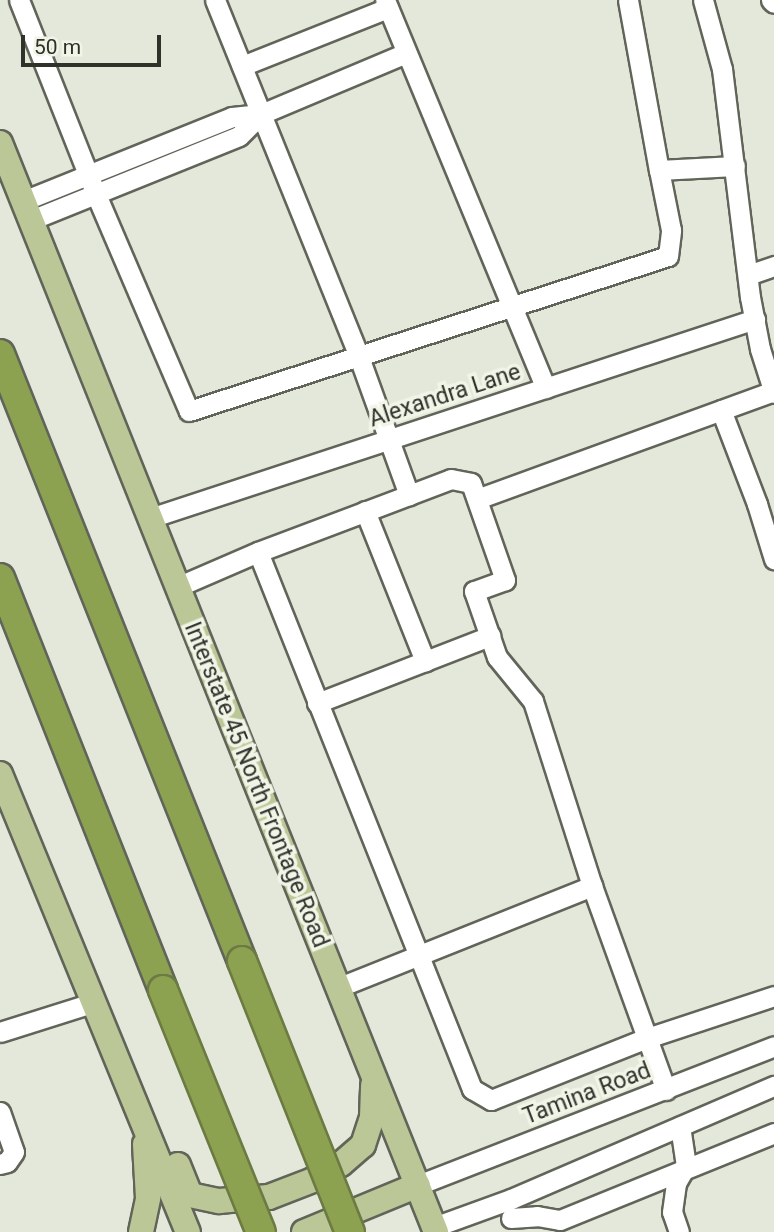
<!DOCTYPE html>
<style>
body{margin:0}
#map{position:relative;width:774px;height:1232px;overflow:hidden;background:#e3e8da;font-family:Roboto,sans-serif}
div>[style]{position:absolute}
.roads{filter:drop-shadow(2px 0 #616559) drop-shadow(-2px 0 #616559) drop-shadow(0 2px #616559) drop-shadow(0 -2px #616559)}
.minor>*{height:19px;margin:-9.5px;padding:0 9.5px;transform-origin:9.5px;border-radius:9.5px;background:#fff}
.major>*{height:24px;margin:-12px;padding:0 12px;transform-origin:12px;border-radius:12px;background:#bbc796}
.highway>*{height:28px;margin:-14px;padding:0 14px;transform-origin:14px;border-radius:14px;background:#8da250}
.bridges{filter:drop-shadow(2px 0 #6c7a43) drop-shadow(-2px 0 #6c7a43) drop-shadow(0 2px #6c7a43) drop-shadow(0 -2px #6c7a43)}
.highway-bridge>*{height:28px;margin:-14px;padding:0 14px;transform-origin:14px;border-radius:14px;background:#8da250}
span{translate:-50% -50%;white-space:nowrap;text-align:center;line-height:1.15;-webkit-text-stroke:7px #f1f5e7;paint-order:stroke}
.street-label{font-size:23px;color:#2f312b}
.scale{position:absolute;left:21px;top:35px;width:140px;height:32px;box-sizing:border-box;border:4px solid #2f312b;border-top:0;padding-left:9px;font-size:21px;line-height:24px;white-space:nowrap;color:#2f312b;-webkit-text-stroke:5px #f1f5e7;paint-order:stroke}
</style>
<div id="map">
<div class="roads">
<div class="minor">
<div style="left:19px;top:0;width:206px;rotate:68.4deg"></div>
<div style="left:95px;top:192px;width:238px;rotate:66.8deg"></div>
<div style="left:189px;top:411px;width:503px;rotate:-17.93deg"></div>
<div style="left:668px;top:256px;width:26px;rotate:-83deg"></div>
<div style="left:671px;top:230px;width:61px;rotate:-101.3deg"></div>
<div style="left:215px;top:0;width:385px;rotate:68deg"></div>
<div style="left:359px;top:357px;width:147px;rotate:70.1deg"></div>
<div style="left:385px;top:0;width:420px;rotate:67.5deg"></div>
<div style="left:628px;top:0;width:173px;rotate:79.7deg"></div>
<div style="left:659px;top:170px;width:76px;rotate:-3deg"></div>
<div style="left:703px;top:0;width:72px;rotate:74.6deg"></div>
<div style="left:722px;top:69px;width:230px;rotate:83deg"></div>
<div style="left:750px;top:297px;width:53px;rotate:79.1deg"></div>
<div style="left:760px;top:349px;width:46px;rotate:72.3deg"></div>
<div style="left:771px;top:0;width:4px;rotate:45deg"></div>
<div style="left:242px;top:66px;width:157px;rotate:-21.7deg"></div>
<div style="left:23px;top:201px;width:225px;rotate:-21.9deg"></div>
<div style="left:232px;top:117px;width:29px;rotate:-6deg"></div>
<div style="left:261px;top:114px;width:155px;rotate:-22.8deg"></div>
<div style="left:31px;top:220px;width:224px;rotate:-22deg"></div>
<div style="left:239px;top:136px;width:31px;rotate:-45deg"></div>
<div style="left:748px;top:275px;width:28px;rotate:-19deg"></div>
<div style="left:721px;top:410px;width:101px;rotate:69deg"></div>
<div style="left:757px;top:504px;width:58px;rotate:72.8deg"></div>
<div style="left:477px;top:499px;width:315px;rotate:-20deg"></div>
<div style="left:365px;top:511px;width:162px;rotate:68.2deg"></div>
<div style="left:150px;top:518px;width:637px;rotate:-18.21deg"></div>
<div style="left:258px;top:552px;width:206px;rotate:-20.7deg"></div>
<div style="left:451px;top:479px;width:20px;rotate:11deg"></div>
<div style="left:471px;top:483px;width:103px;rotate:70.7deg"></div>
<div style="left:505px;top:580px;width:33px;rotate:160deg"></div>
<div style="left:474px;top:591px;width:70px;rotate:70.8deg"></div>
<div style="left:497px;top:657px;width:57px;rotate:50.7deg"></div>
<div style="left:533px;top:701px;width:194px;rotate:72.3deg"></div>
<div style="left:177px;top:587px;width:88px;rotate:-23.4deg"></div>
<div style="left:258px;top:552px;width:578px;rotate:68.27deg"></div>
<div style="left:472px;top:1089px;width:22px;rotate:30deg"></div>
<div style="left:491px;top:1100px;width:168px;rotate:-21.7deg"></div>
<div style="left:647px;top:1038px;width:134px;rotate:-18.3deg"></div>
<div style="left:317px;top:703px;width:186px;rotate:-21.2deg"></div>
<div style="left:337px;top:988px;width:275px;rotate:-21.8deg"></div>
<div style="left:592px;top:886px;width:217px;rotate:70.1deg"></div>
<div style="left:0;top:1032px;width:96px;rotate:-17.5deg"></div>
<div style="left:0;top:1112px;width:42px;rotate:70.7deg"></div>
<div style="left:14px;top:1152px;width:12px;rotate:125deg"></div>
<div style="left:7px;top:1162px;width:7px;rotate:164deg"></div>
<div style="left:418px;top:1185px;width:382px;rotate:-21.3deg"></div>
<div style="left:511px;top:1218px;width:26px;rotate:-4deg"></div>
<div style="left:537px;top:1216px;width:23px;rotate:10deg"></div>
<div style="left:560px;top:1220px;width:231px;rotate:-22.1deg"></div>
<div style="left:434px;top:1227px;width:82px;rotate:-20deg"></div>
<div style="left:511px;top:1199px;width:286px;rotate:-23.3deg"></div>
<div style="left:679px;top:1232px;width:21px;rotate:-109deg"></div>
<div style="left:672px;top:1212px;width:29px;rotate:-82deg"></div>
<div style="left:676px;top:1183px;width:20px;rotate:-60deg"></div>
<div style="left:686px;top:1166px;width:40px;rotate:-98.5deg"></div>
</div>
<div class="major">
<div style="left:0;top:143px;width:1173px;rotate:68.18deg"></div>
<div style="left:0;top:774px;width:495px;rotate:67.7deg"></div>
<div style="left:178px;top:1165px;width:32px;rotate:68deg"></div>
<div style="left:190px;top:1195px;width:30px;rotate:12deg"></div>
<div style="left:219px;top:1201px;width:50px;rotate:-4.6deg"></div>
<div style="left:269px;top:1197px;width:47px;rotate:-21.1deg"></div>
<div style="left:313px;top:1180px;width:32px;rotate:-30deg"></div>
<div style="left:341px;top:1164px;width:29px;rotate:-41deg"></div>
<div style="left:363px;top:1145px;width:29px;rotate:-72deg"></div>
<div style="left:372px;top:1117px;width:32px;rotate:-88deg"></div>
<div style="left:141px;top:1232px;width:35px;rotate:-78deg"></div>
<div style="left:148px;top:1198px;width:54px;rotate:-93.2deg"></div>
<div style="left:304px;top:1232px;width:123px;rotate:-22.4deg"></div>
</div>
<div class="highway">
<div style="left:0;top:354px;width:653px;rotate:68.26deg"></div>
<div style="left:0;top:578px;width:443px;rotate:68.4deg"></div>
</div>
</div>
<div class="bridges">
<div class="highway-bridge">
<div style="left:242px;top:961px;width:292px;rotate:68.3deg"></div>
<div style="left:163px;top:990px;width:261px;rotate:68deg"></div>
</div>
</div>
<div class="street-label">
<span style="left:445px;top:396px;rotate:-18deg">Alexandra Lane</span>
<span style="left:256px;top:785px;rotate:68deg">Interstate 45 North Frontage Road</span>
<span style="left:587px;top:1094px;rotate:-21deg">Tamina Road</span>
</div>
<div class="scale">50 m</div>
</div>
